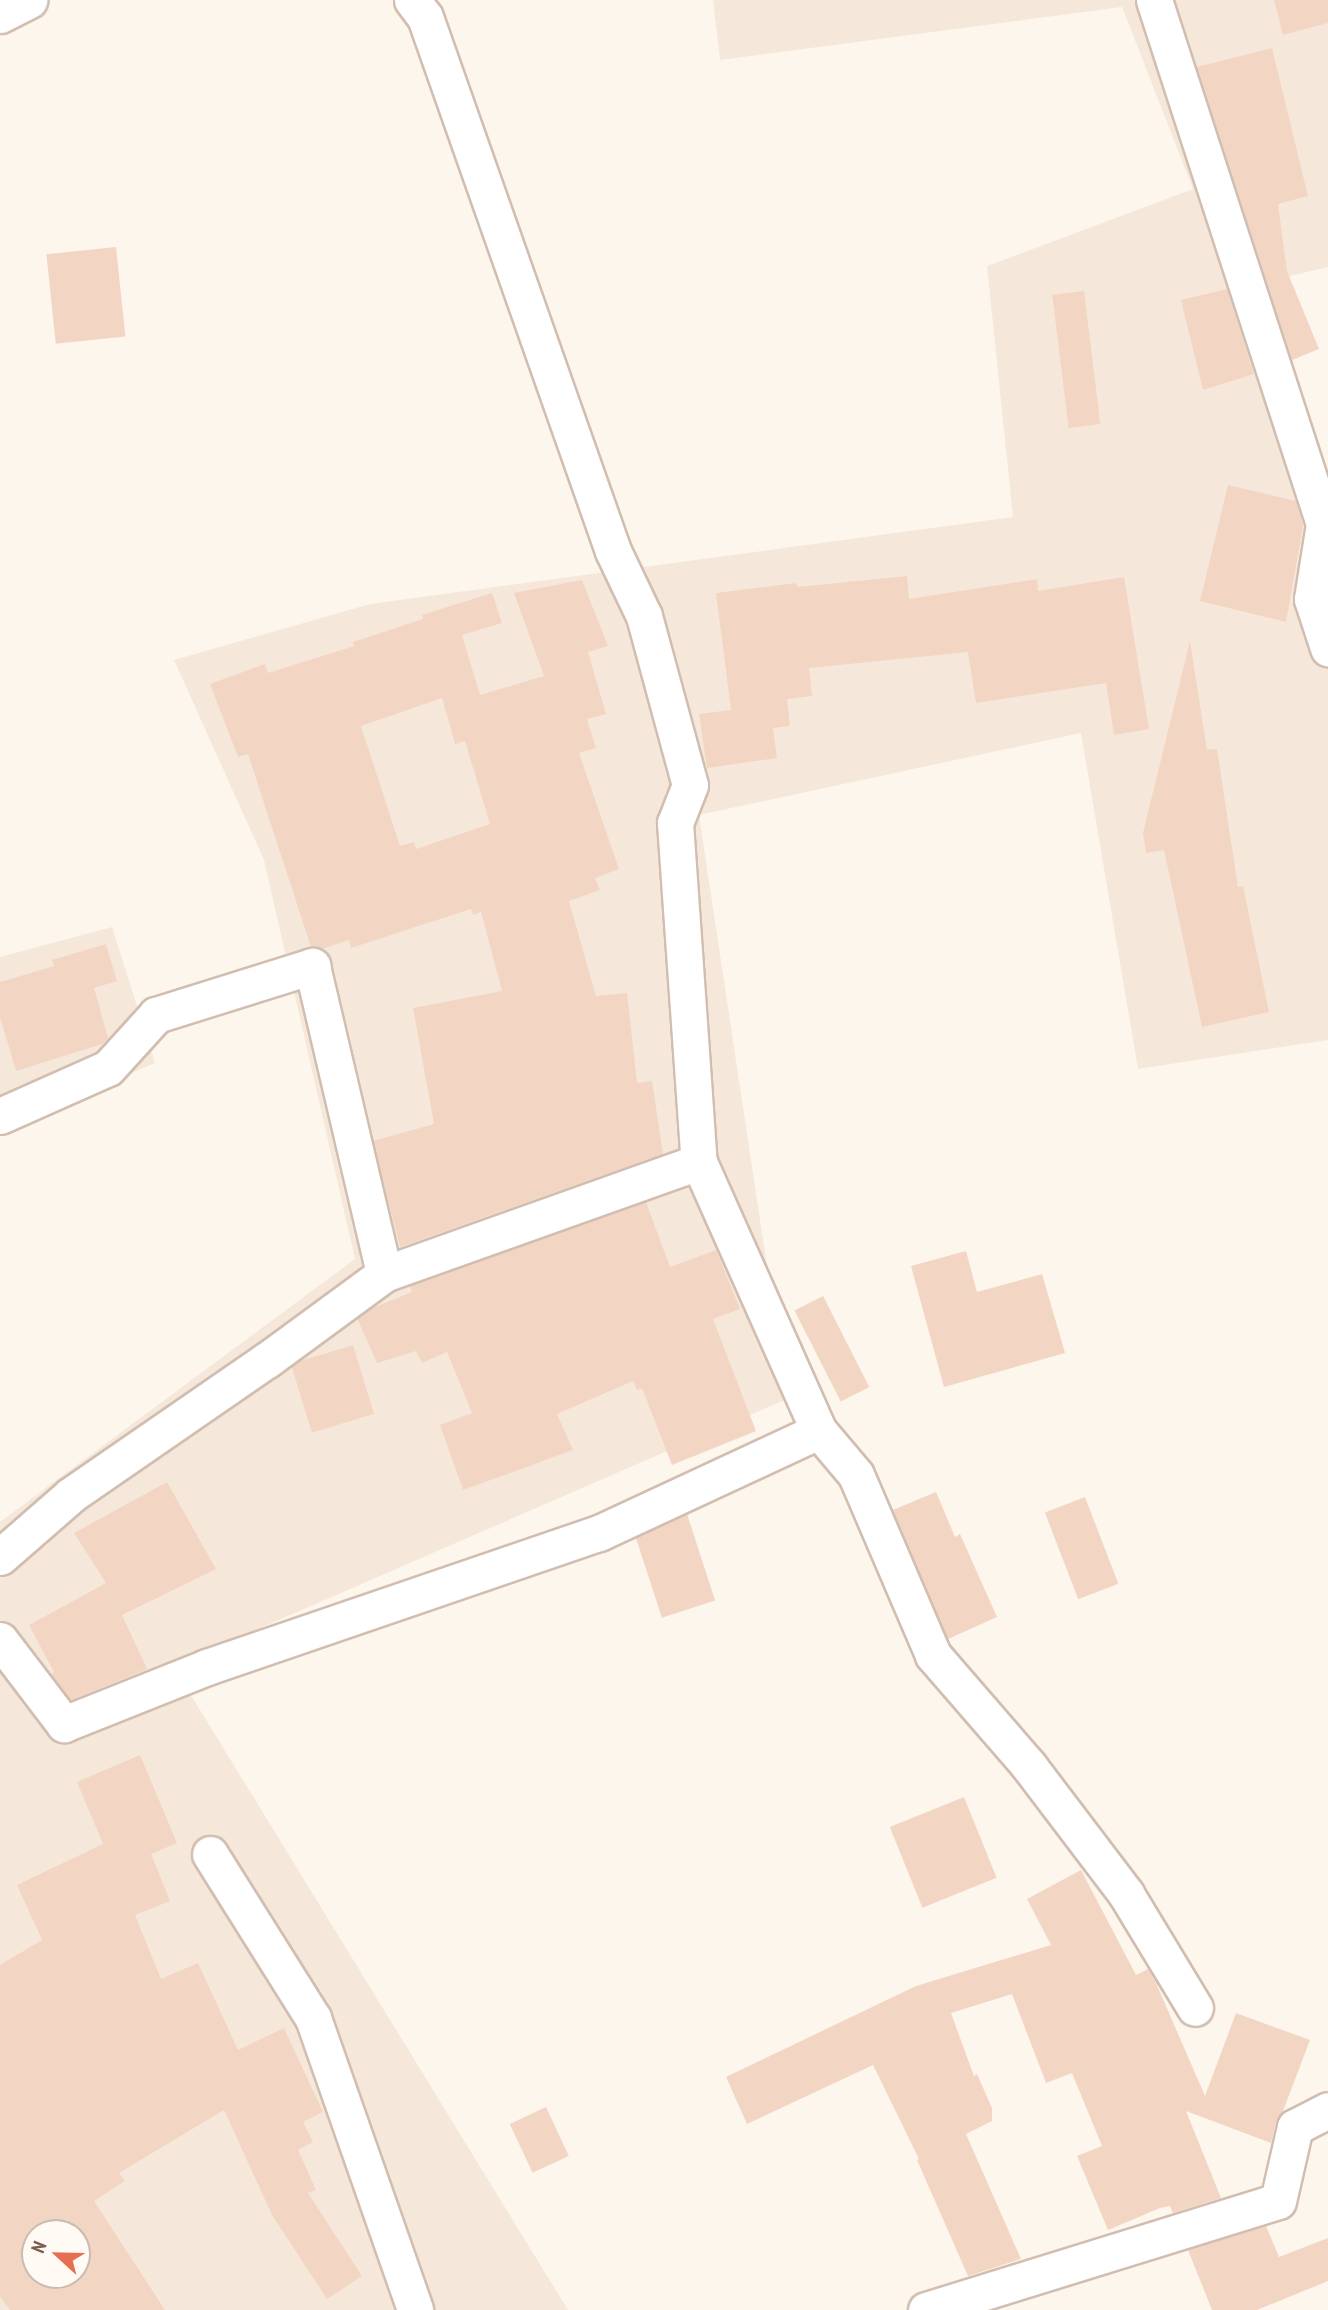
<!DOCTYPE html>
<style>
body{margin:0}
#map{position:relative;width:1328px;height:2310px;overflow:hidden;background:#fdf6ec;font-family:"PT Sans Narrow",sans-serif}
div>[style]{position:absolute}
.residential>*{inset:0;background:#f5e8da}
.building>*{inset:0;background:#f3d5c3;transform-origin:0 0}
.roads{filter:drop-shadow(2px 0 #d1beb0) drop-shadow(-2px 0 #d1beb0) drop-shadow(0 2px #d1beb0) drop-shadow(0 -2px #d1beb0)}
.street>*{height:35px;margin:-17.5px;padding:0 17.5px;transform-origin:17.5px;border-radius:17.5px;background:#fff}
span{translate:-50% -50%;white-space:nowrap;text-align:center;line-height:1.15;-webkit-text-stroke:6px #fffaf3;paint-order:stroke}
.north{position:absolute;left:21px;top:2219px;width:70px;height:70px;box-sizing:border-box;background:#fffaf3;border:2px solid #cabbb1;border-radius:50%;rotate:292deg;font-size:19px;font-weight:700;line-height:28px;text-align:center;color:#7a5c4d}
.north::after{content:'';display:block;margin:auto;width:24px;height:32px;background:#e76f51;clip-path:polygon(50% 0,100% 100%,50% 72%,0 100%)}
</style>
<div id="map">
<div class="residential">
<div style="clip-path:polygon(evenodd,713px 0,1328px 0,1328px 267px,1236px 289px,1328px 503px,1328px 1040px,1138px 1069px,1081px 733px,699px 815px,787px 1399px,173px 1666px,568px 2310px,0 2310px,0 1522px,355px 1259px,264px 860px,174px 660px,370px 604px,1013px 517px,987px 266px,1193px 189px,1122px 7px,720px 60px,713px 0,35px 2233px,77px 2233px,77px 2275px,35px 2275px,35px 2233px)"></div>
<div style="clip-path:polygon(112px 927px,155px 1063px,0 1130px,0 957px)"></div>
</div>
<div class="building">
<div style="clip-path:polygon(1274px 0,1328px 0,1328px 23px,1283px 35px)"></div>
<div style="clip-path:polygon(1272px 48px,1308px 196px,1278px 204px,1287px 271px,1319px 349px,1292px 360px,1197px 67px)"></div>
<div style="left:116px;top:247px;width:90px;height:70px;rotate:84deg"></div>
<div style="clip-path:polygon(1227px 289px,1254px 374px,1203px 390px,1181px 300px)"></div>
<div style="left:1084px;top:291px;width:134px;height:32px;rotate:83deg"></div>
<div style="clip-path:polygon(1228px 485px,1296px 501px,1303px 526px,1286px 622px,1200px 601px)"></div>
<div style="clip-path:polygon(907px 576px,909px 599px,1037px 579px,1038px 591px,1124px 577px,1149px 729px,1114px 735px,1106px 683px,976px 703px,968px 652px,809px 668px,812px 696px,787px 699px,790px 726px,773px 728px,777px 758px,707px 768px,699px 714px,731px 710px,716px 593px,796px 583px,797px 587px)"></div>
<div style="clip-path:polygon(evenodd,582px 580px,608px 646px,588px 652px,606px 714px,587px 719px,596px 748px,579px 753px,619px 869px,595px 878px,600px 890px,569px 901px,596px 996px,627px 993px,637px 1083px,652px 1081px,663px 1154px,400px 1247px,373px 1141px,434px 1124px,413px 1008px,502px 991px,481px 912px,473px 915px,471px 909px,351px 948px,349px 940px,322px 949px,311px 947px,248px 754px,238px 757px,210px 684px,265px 664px,268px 673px,354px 646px,353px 642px,423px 619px,422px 615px,492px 593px,502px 623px,462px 635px,480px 695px,544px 676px,514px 593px,582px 580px,442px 698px,455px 744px,465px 741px,490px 824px,416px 849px,414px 842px,400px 846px,361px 726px,442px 698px)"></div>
<div style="clip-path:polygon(1190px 641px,1207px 750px,1217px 749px,1238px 887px,1243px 886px,1269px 1012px,1202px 1027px,1164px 850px,1146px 853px,1143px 833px)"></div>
<div style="clip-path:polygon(106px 944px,117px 981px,94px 988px,108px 1038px,102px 1044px,16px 1071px,0 1017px,0 982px,54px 966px,52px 960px)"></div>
<div style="clip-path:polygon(646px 1202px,670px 1267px,716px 1250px,740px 1309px,713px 1319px,756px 1431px,672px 1465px,642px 1388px,637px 1390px,633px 1381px,557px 1414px,573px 1450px,463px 1490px,440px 1425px,472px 1413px,447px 1352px,422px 1363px,416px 1351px,377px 1363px,357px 1318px,370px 1309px,412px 1292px,410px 1286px)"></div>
<div style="clip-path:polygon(966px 1251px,977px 1292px,1042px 1274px,1065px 1353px,944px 1387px,911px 1266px)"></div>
<div style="left:823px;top:1296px;width:102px;height:32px;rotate:63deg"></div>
<div style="left:353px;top:1345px;width:72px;height:65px;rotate:73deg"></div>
<div style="clip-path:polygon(167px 1482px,216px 1569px,122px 1615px,147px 1669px,71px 1700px,51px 1674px,54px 1672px,29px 1625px,106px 1583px,74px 1533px)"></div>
<div style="clip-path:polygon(936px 1492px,955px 1537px,960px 1534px,997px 1617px,948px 1639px,893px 1510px)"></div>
<div style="left:1085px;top:1497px;width:93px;height:43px;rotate:69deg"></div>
<div style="left:687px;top:1514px;width:91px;height:56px;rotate:72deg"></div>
<div style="clip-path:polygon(evenodd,140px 1755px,177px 1843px,151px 1854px,170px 1901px,135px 1915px,161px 1979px,198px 1963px,238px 2050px,284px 2028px,323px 2112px,303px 2122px,313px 2142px,298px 2150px,316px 2190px,308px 2193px,362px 2276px,327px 2299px,272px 2215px,224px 2110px,119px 2173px,125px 2181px,94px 2201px,165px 2310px,10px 2310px,0 2297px,0 1965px,42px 1940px,17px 1885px,103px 1844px,77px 1782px,140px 1755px,35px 2233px,77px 2233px,77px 2275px,35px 2275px,35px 2233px)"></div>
<div style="left:964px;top:1797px;width:87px;height:80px;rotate:68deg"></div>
<div style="clip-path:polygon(1081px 1870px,1136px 1975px,1148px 1969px,1156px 1983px,1205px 2096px,1236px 2013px,1310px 2040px,1283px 2111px,1276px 2122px,1271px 2143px,1186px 2111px,1221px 2198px,1173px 2213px,1170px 2206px,1160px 2208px,1108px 2230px,1077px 2156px,1102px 2146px,1072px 2073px,1046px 2083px,1012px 1994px,951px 2013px,974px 2076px,977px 2074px,992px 2108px,992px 2121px,966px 2134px,1021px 2259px,968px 2276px,917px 2160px,919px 2159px,873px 2065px,747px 2124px,726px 2077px,916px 1986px,1051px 1945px,1027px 1899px)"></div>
<div style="left:546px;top:2107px;width:54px;height:40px;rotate:65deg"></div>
<div style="clip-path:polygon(1266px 2226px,1279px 2257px,1328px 2238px,1328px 2281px,1257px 2310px,1212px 2310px,1188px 2250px)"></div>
</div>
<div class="roads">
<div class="street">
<div style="left:412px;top:0;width:21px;rotate:53deg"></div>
<div style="left:425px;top:17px;width:566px;rotate:70.6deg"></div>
<div style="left:613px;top:551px;width:72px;rotate:64.5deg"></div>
<div style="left:644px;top:616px;width:175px;rotate:74.8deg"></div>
<div style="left:690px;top:785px;width:41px;rotate:111.5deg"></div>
<div style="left:675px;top:823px;width:340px;rotate:86deg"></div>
<div style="left:699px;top:1162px;width:295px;rotate:66deg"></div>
<div style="left:819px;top:1431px;width:57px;rotate:49.9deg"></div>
<div style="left:856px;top:1475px;width:196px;rotate:66.8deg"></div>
<div style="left:933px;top:1655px;width:147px;rotate:49.1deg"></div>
<div style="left:1029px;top:1766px;width:161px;rotate:52.8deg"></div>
<div style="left:1126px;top:1894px;width:133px;rotate:58.8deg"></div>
<div style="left:1154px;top:0;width:551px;rotate:72.03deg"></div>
<div style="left:1324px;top:524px;width:76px;rotate:99.1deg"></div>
<div style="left:1312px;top:599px;width:52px;rotate:71.9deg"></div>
<div style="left:0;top:15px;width:33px;rotate:-27deg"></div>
<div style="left:0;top:1116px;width:118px;rotate:-24deg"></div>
<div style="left:108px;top:1068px;width:72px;rotate:-47.8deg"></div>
<div style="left:156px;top:1015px;width:164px;rotate:-17.4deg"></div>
<div style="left:312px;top:966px;width:316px;rotate:76.8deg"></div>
<div style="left:0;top:1557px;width:94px;rotate:-41.1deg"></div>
<div style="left:71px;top:1495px;width:238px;rotate:-34.6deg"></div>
<div style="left:267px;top:1360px;width:145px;rotate:-36.3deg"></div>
<div style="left:384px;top:1274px;width:334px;rotate:-19.6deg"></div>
<div style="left:0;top:1640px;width:106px;rotate:52.7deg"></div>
<div style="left:64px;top:1724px;width:154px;rotate:-21.7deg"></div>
<div style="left:207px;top:1667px;width:414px;rotate:-18.9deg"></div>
<div style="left:599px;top:1533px;width:242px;rotate:-24.9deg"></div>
<div style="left:210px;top:1854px;width:194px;rotate:57.9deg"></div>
<div style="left:313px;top:2018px;width:309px;rotate:70.7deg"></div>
<div style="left:926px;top:2310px;width:368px;rotate:-17.2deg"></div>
<div style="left:1278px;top:2201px;width:76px;rotate:-77.1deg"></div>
<div style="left:1295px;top:2127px;width:37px;rotate:-27deg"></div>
</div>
</div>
<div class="north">N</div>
</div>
